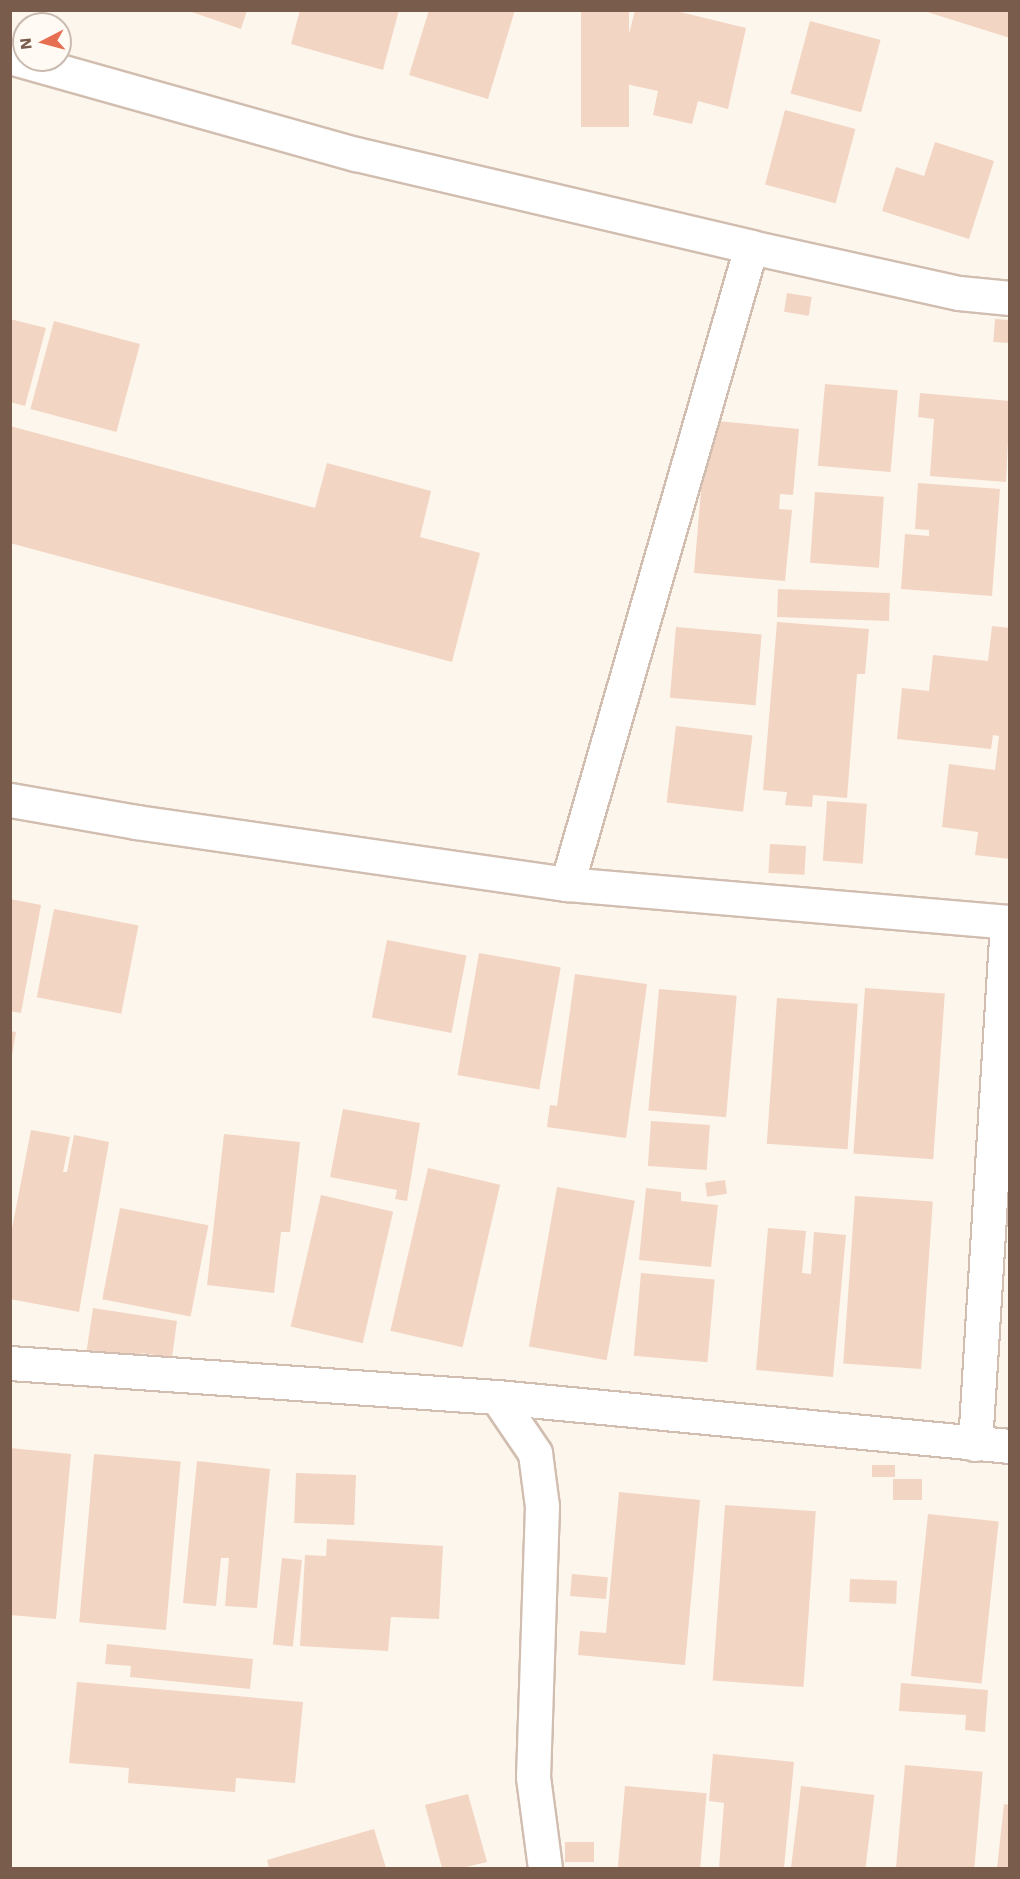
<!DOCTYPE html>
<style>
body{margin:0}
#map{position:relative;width:1020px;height:1879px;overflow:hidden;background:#fdf6ec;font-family:"Work Sans",sans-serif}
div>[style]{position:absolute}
.building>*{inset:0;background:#f3d5c3;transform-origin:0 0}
.roads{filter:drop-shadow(2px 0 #d1beb0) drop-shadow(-2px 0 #d1beb0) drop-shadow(0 2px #d1beb0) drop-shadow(0 -2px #d1beb0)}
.street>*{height:33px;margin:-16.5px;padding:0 16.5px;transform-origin:16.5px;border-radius:16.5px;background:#fff}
.secondary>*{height:33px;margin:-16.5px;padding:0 16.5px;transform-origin:16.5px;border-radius:16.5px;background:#fff}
span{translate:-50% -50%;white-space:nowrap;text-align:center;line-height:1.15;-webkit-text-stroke:6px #fffaf3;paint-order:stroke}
.frame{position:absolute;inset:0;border:12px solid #7a5c4d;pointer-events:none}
.north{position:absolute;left:12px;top:12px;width:60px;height:60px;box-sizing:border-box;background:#fffaf3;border:2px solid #cabbb1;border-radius:50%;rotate:264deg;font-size:16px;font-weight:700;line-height:24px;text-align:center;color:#7a5c4d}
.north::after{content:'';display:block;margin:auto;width:21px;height:27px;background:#e76f51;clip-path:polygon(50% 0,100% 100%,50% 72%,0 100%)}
</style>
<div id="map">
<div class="building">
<div style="clip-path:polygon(186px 10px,247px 10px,241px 29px)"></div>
<div style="clip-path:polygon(300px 10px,399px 10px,383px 70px,291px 44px)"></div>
<div style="clip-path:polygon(429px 10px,515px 10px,488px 99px,409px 75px)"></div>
<div style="left:581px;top:10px;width:48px;height:117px"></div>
<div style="clip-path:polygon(635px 10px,672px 10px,746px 28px,728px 109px,698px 101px,692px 124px,653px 115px,658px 91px,617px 82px)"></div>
<div style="clip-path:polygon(924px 10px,1010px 10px,1010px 38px,924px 11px)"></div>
<div style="left:810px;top:21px;width:73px;height:75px;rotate:15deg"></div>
<div style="left:785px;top:110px;width:73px;height:77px;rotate:15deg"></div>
<div style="clip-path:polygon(935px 142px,994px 161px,969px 239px,882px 211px,896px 167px,924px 176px)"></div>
<div style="left:787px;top:293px;width:25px;height:19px;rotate:9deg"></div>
<div style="clip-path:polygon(10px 319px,46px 328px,25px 406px,10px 402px)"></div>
<div style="left:995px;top:319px;width:15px;height:23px;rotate:4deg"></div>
<div style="left:54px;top:321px;width:89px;height:91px;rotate:15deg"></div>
<div style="left:825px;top:384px;width:73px;height:82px;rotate:5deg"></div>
<div style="clip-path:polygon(920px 393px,1010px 401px,1006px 482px,930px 476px,934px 419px,918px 417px)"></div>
<div style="clip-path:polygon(707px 420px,799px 429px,793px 495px,780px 494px,779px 509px,792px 510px,785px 581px,694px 573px)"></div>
<div style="clip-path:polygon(10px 426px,315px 508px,327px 463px,431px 491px,420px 537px,480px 553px,452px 662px,10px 543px)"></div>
<div style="clip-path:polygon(918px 483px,1000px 489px,992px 596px,901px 589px,905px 534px,929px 536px,929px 530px,915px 529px)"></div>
<div style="left:815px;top:492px;width:69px;height:71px;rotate:4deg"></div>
<div style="left:778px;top:589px;width:112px;height:28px;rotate:2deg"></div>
<div style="clip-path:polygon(777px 622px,869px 629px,865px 674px,857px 674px,847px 798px,813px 795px,812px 807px,785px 805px,787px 792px,763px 790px)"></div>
<div style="clip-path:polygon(992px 626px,1010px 628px,1010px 859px,975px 855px,978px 832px,942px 827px,949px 764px,995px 770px,999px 736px,993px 735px,991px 749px,897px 739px,902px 688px,929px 691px,933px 655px,988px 661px)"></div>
<div style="left:676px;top:627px;width:86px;height:71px;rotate:5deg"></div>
<div style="left:676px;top:726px;width:77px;height:77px;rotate:7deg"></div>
<div style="left:827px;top:801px;width:40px;height:60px;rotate:4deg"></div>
<div style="left:770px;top:844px;width:36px;height:29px;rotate:3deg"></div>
<div style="clip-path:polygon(10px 899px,41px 905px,21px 1013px,10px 1011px)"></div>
<div style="left:54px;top:909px;width:86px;height:90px;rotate:11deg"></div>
<div style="left:387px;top:940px;width:81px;height:79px;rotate:11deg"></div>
<div style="left:479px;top:953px;width:83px;height:124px;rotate:10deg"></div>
<div style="clip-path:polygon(575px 974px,647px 984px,626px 1138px,547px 1127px,550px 1105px,557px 1106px)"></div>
<div style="left:865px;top:988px;width:80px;height:166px;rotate:4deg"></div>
<div style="left:659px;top:989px;width:78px;height:122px;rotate:5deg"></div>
<div style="left:777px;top:998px;width:81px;height:146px;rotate:4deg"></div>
<div style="clip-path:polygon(10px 1031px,16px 1032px,12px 1055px,10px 1055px)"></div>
<div style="clip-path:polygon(343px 1109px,420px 1123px,407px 1201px,395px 1199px,397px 1190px,330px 1177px)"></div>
<div style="left:651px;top:1121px;width:59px;height:45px;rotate:4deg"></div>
<div style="clip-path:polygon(31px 1130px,70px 1137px,63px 1172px,67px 1172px,74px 1135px,109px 1142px,79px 1312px,10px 1299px,10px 1239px)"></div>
<div style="clip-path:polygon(224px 1134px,300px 1142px,290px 1232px,281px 1232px,274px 1293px,207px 1285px)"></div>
<div style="left:428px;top:1168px;width:74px;height:167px;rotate:13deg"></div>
<div style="left:725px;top:1180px;width:14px;height:20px;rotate:82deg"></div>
<div style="left:557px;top:1187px;width:79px;height:162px;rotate:10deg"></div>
<div style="clip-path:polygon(646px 1188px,681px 1192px,681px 1201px,718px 1205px,711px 1267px,639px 1260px)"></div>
<div style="left:321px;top:1195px;width:74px;height:135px;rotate:13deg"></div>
<div style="left:855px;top:1196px;width:78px;height:168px;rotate:4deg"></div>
<div style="left:120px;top:1208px;width:90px;height:93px;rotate:11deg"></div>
<div style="clip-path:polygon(768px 1228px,806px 1231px,802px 1273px,811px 1274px,814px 1232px,846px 1235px,833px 1377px,756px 1370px)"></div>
<div style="left:641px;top:1273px;width:74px;height:83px;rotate:5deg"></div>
<div style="clip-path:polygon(93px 1308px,177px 1321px,172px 1357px,141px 1353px,139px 1363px,86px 1355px)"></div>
<div style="clip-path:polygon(10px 1448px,71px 1454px,56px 1619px,10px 1615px)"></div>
<div style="left:94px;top:1454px;width:87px;height:169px;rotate:5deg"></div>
<div style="clip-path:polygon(197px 1461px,270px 1469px,257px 1608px,225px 1606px,229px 1558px,221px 1558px,216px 1606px,183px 1603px)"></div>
<div style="left:872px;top:1465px;width:23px;height:12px"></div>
<div style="left:296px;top:1473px;width:60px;height:50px;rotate:2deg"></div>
<div style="left:922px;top:1479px;width:21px;height:29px;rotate:90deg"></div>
<div style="clip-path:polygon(619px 1492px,700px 1500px,685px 1665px,578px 1655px,580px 1631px,606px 1633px)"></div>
<div style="left:725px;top:1505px;width:91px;height:176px;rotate:4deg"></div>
<div style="left:928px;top:1514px;width:71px;height:163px;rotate:6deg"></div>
<div style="clip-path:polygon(327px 1539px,443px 1546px,439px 1619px,391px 1617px,388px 1651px,300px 1646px,305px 1555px,326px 1556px)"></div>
<div style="left:282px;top:1558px;width:20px;height:87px;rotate:6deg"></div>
<div style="left:572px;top:1574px;width:36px;height:22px;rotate:5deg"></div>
<div style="left:850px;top:1579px;width:47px;height:23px;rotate:2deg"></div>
<div style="clip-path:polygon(107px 1644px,253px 1659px,250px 1689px,130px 1677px,131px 1666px,105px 1664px)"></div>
<div style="clip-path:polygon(77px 1682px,303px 1702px,295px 1783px,236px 1778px,235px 1792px,128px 1783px,129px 1768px,69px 1763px)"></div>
<div style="clip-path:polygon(901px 1683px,988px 1690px,985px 1732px,965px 1730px,966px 1715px,899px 1711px)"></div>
<div style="clip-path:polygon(713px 1754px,794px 1762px,784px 1868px,719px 1868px,724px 1803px,709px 1801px)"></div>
<div style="left:905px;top:1765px;width:78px;height:103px;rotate:5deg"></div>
<div style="left:625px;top:1786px;width:82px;height:82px;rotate:5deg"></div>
<div style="left:801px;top:1786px;width:74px;height:83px;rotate:7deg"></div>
<div style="clip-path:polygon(468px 1794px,487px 1862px,462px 1868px,442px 1868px,425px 1805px)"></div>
<div style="clip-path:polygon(1004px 1804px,1010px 1805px,1010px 1868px,997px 1868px)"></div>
<div style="clip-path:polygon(374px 1829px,386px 1868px,269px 1868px,267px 1860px)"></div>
<div style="left:565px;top:1842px;width:29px;height:20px"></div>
</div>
<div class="roads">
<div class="street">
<div style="left:10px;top:57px;width:359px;rotate:15.7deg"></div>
<div style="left:356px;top:154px;width:406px;rotate:13.2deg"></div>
<div style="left:751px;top:247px;width:213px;rotate:12.5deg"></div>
<div style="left:959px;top:293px;width:51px;rotate:5.6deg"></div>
<div style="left:10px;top:800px;width:128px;rotate:9.9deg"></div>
<div style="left:136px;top:822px;width:435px;rotate:8.2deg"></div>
<div style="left:567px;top:884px;width:445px;rotate:4.9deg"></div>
<div style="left:567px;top:884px;width:663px;rotate:-73.89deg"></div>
<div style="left:497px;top:1397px;width:515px;rotate:5.46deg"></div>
<div style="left:975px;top:1444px;width:523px;rotate:-86.49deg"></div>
</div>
<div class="secondary">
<div style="left:10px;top:1363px;width:488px;rotate:4deg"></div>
<div style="left:497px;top:1397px;width:68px;rotate:55.8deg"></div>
<div style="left:535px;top:1453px;width:53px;rotate:82.5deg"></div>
<div style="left:542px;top:1506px;width:271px;rotate:91.9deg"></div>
<div style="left:533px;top:1777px;width:92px;rotate:82.5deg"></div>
</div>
</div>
<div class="frame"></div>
<div class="north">N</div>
</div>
